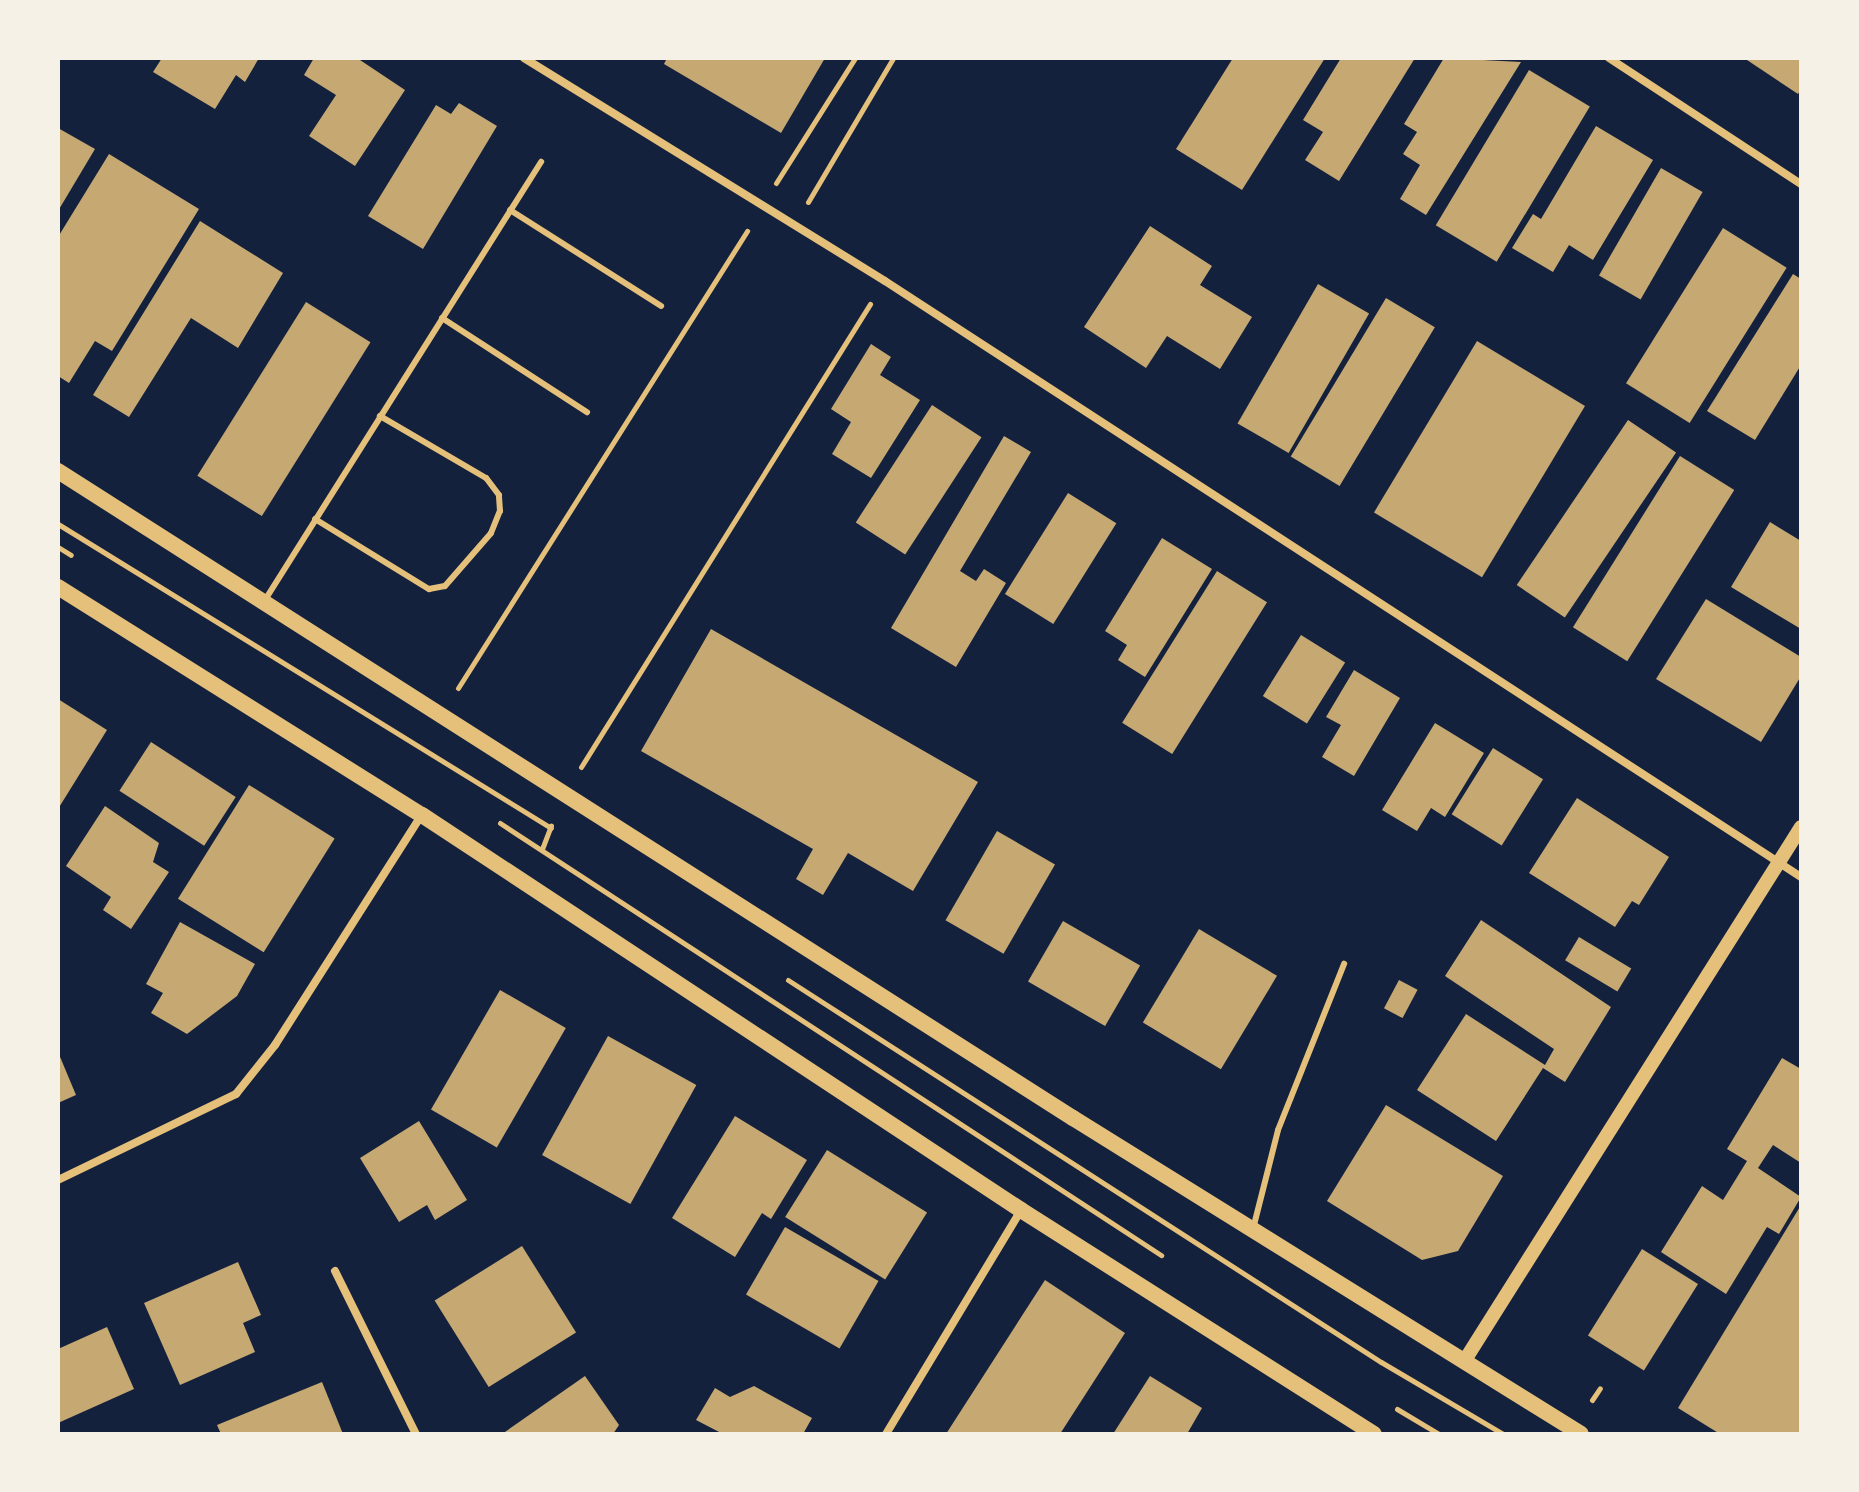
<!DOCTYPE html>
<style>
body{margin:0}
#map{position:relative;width:1859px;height:1492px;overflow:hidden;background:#14213d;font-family:Cabin,sans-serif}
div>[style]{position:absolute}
.building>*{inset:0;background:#c6a872;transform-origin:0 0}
.path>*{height:5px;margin:-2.5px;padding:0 2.5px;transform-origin:2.5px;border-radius:2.5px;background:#e5c07b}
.service>*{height:6px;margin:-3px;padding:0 3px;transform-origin:3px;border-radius:3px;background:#e5c07b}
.minor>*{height:8px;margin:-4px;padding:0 4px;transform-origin:4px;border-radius:4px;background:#e5c07b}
.tertiary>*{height:14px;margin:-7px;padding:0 7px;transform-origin:7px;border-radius:7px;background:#e5c07b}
.secondary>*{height:16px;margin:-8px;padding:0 8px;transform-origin:8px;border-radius:8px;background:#e5c07b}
span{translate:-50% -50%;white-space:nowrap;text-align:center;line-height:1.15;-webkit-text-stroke:7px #f6f1e7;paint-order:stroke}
.frame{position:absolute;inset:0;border:60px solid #f6f1e7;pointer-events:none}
</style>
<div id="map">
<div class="building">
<div style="clip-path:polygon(162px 58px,259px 58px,245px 82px,236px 75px,215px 109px,153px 72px)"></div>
<div style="clip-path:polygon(314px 58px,357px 58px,405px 90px,355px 166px,309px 136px,336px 95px,304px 75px)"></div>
<div style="clip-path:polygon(667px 58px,825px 58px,781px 133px,664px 64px)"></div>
<div style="clip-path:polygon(1233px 58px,1325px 58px,1242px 190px,1176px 149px)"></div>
<div style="clip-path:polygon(1341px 58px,1415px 58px,1339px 181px,1305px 160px,1323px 132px,1303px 120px)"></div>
<div style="clip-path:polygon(1444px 58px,1521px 62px,1426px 215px,1400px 199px,1420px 165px,1403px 154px,1417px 132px,1404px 124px)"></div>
<div style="clip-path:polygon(1744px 58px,1801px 58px,1801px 89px,1798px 94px)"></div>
<div style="left:1529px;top:70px;width:71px;height:181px;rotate:31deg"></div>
<div style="clip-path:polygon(459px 103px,497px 126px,423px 249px,368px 216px,436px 105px,451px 114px)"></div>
<div style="clip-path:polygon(1596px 126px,1653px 160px,1593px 260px,1569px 245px,1553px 272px,1512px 248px,1533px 214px,1541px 219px)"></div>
<div style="clip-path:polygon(58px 128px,95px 149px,58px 211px)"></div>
<div style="clip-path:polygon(109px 154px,199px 209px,112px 351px,95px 341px,69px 383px,58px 376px,58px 237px)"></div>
<div style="left:1661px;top:168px;width:48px;height:124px;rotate:30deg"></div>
<div style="clip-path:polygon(200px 221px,283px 273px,238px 348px,191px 318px,129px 417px,93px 395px)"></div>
<div style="clip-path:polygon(1150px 226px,1212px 266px,1200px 285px,1252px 317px,1220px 369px,1167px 336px,1146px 368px,1084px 327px)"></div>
<div style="left:1723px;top:228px;width:75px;height:183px;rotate:32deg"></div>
<div style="clip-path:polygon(1793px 274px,1801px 279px,1801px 365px,1755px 440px,1707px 411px)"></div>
<div style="left:1318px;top:284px;width:59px;height:161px;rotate:30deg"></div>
<div style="left:1386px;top:298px;width:57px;height:185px;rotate:31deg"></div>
<div style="left:306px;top:302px;width:76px;height:205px;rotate:32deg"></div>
<div style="left:1477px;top:341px;width:126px;height:200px;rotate:31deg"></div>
<div style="clip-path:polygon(871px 344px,891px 357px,880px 375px,920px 400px,871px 478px,832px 454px,851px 422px,831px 409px)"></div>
<div style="left:932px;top:405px;width:59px;height:140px;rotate:33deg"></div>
<div style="left:1628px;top:420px;width:58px;height:199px;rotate:34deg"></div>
<div style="clip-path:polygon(1004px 436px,1031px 452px,960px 571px,976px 581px,984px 569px,1006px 583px,956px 667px,891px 628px)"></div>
<div style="left:1680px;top:456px;width:64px;height:202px;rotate:32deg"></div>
<div style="left:1068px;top:493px;width:57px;height:119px;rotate:32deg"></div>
<div style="clip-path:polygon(1770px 522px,1801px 541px,1801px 629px,1731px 587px)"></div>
<div style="clip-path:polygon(1162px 538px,1212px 569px,1145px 677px,1118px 660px,1127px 645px,1105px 631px)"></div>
<div style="left:1217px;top:571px;width:59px;height:179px;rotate:32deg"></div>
<div style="clip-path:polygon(1706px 599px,1801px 657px,1801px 676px,1761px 742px,1656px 679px)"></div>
<div style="clip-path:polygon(711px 629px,978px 782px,913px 891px,848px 853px,823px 895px,796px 879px,813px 849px,641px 751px)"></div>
<div style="left:1301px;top:635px;width:52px;height:72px;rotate:32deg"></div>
<div style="clip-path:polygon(1354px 670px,1400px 698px,1354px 776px,1322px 757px,1341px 725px,1326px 717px)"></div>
<div style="clip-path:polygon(58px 699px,107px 730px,58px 809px)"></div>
<div style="clip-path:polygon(1435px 723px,1484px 753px,1445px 817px,1431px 808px,1417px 831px,1382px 810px)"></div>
<div style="left:151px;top:742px;width:101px;height:58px;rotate:33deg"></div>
<div style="left:1493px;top:748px;width:59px;height:78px;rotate:32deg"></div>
<div style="left:249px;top:785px;width:101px;height:134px;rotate:32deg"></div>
<div style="clip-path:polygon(1577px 798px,1669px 857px,1639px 905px,1632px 901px,1615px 927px,1529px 873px)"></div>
<div style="clip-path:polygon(105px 806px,159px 843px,153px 862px,169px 872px,131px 929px,103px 910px,111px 897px,66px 866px)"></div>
<div style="left:997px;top:831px;width:67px;height:103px;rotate:30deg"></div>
<div style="clip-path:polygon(1481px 920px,1611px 1007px,1565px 1082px,1543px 1068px,1496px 1141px,1417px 1090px,1466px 1014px,1545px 1065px,1554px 1049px,1445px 976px)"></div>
<div style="left:1063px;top:921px;width:89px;height:70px;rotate:30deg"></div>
<div style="clip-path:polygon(180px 922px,255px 964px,237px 996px,187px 1034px,151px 1013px,163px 993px,146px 984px)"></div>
<div style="left:1199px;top:929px;width:91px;height:109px;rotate:31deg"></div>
<div style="left:1579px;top:937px;width:61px;height:27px;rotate:31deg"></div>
<div style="left:1399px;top:980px;width:21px;height:32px;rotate:28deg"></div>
<div style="left:500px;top:990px;width:76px;height:138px;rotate:30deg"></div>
<div style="left:608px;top:1036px;width:101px;height:136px;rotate:29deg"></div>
<div style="clip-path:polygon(58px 1052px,76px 1095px,58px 1103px)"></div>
<div style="clip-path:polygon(1782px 1058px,1801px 1069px,1801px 1163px,1773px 1145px,1758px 1168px,1801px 1197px,1779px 1234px,1767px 1227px,1726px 1294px,1661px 1252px,1702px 1186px,1723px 1200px,1747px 1161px,1727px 1149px)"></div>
<div style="clip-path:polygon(1386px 1105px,1503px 1176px,1458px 1251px,1422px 1260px,1327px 1201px)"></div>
<div style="clip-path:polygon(735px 1116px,807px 1160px,771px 1219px,762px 1213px,735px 1257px,672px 1218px)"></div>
<div style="clip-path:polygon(419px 1121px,467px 1200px,435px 1220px,427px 1205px,399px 1222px,360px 1158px)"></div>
<div style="left:827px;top:1150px;width:118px;height:79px;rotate:32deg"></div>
<div style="clip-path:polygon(1801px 1205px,1801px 1434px,1720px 1434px,1678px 1408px)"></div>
<div style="left:785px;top:1227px;width:108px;height:78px;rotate:30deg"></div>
<div style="left:522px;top:1246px;width:102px;height:103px;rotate:58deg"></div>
<div style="left:1642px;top:1249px;width:66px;height:102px;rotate:32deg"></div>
<div style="clip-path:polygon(238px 1262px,261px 1315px,243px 1323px,255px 1352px,180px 1385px,144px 1303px)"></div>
<div style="clip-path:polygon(1045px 1280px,1125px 1333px,1060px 1434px,946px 1434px)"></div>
<div style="clip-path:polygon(107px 1327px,134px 1389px,58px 1423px,58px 1349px)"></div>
<div style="clip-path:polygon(585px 1376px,619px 1425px,613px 1434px,502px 1434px)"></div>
<div style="clip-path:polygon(1150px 1376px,1202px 1408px,1187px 1434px,1113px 1434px)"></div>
<div style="clip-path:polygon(322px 1382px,343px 1434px,221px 1434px,217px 1425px)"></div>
<div style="clip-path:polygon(754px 1386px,812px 1418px,803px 1434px,723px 1434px,696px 1420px,715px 1388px,730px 1397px)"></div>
</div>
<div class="path">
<div style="left:776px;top:183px;width:148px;rotate:-57.7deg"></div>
<div style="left:808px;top:202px;width:167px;rotate:-59.4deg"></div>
<div style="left:58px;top:524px;width:579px;rotate:31.66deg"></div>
<div style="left:58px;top:547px;width:15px;rotate:32deg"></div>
<div style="left:458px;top:688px;width:541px;rotate:-57.69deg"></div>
<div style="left:581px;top:767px;width:546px;rotate:-58.03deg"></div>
<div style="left:500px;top:823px;width:790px;rotate:33.17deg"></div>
<div style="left:542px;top:849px;width:25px;rotate:-69deg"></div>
<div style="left:788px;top:980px;width:705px;rotate:32.79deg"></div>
<div style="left:1381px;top:1362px;width:142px;rotate:30.5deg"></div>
<div style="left:1592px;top:1400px;width:14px;rotate:-56deg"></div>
<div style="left:1397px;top:1409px;width:49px;rotate:30.8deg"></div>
</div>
<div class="service">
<div style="left:510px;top:210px;width:179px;rotate:32.4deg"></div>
<div style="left:442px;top:318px;width:173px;rotate:33deg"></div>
<div style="left:315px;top:519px;width:134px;rotate:31.6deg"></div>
<div style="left:429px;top:589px;width:16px;rotate:-11deg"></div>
<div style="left:445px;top:586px;width:70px;rotate:-49deg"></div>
<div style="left:491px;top:533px;width:24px;rotate:-68deg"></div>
<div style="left:500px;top:511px;width:16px;rotate:-94deg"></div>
<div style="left:499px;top:495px;width:21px;rotate:-127deg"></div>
<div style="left:486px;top:478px;width:123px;rotate:-149.7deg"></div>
<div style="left:265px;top:600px;width:518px;rotate:-57.78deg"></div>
<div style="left:1253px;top:1229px;width:102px;rotate:-75.8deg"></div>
<div style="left:1278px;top:1130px;width:179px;rotate:-68.3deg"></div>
</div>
<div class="minor">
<div style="left:524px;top:58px;width:424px;rotate:31.7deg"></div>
<div style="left:885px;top:281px;width:1093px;rotate:33.05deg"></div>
<div style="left:1609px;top:58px;width:230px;rotate:33.3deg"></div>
<div style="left:58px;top:1180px;width:198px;rotate:-25.8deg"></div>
<div style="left:236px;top:1094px;width:63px;rotate:-51.5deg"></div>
<div style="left:275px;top:1045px;width:272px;rotate:-57.5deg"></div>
<div style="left:335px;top:1271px;width:182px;rotate:63.6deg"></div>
<div style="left:886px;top:1434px;width:262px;rotate:-58.9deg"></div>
</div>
<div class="tertiary">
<div style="left:1465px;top:1360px;width:630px;rotate:-57.77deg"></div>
</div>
<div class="secondary">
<div style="left:58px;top:471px;width:1204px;rotate:32.52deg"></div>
<div style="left:1073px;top:1118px;width:598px;rotate:31.88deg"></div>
<div style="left:58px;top:587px;width:430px;rotate:32.1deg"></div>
<div style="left:422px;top:815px;width:718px;rotate:33.4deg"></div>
<div style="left:1021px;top:1210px;width:418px;rotate:32.4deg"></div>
</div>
<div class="frame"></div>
</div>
